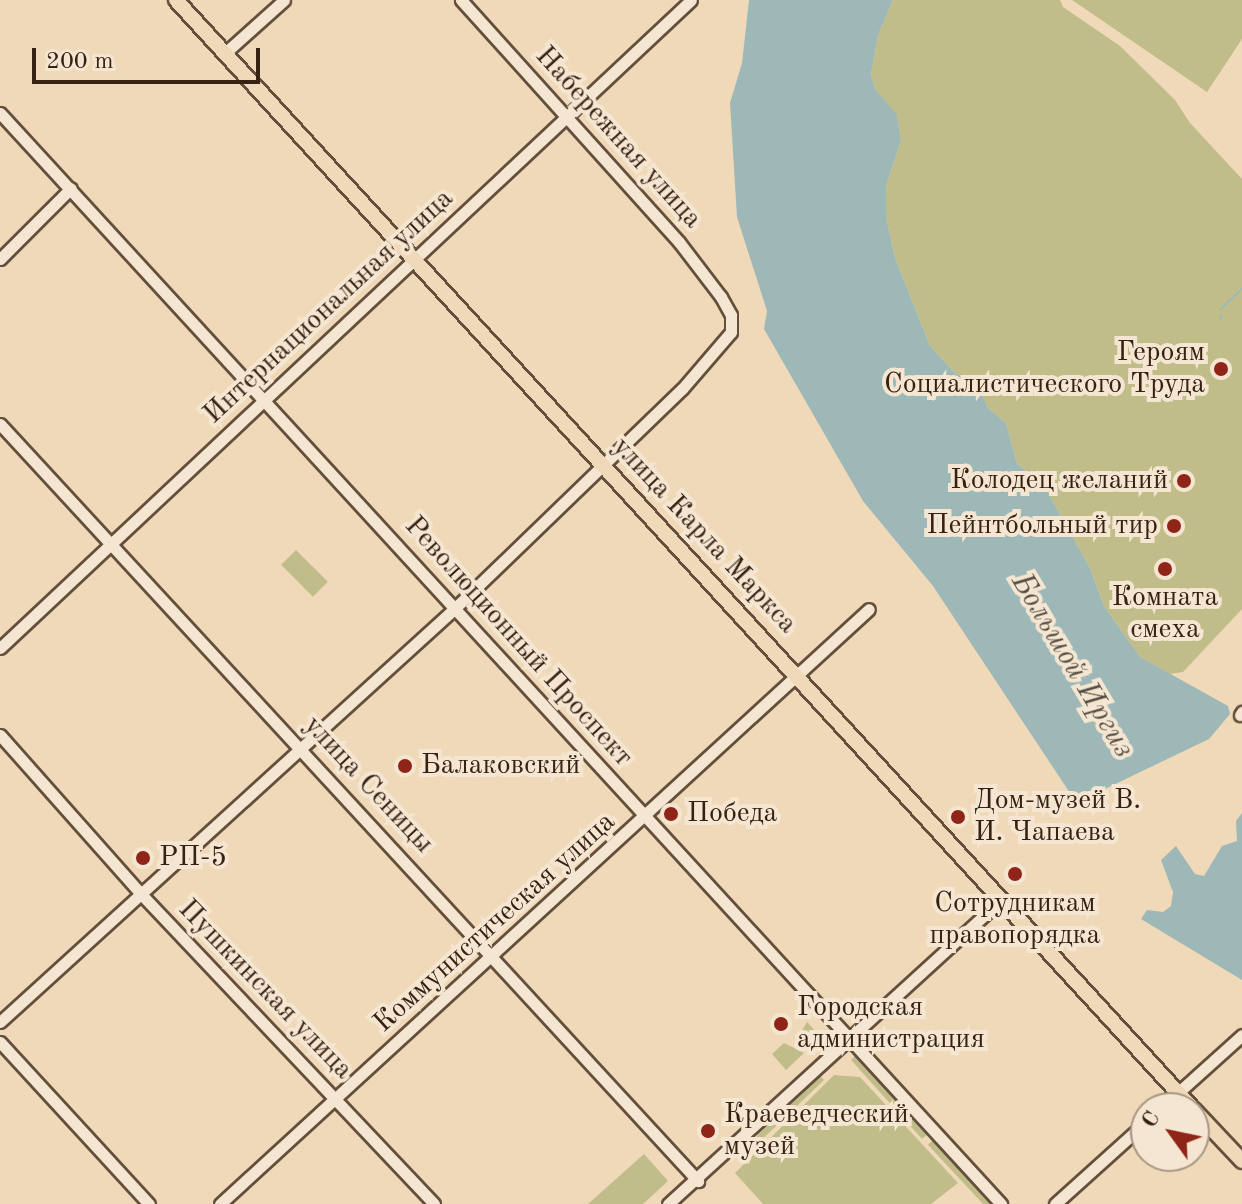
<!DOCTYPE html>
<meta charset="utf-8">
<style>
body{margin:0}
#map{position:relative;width:1242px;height:1204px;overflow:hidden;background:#efd9b8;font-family:"Old Standard TT",serif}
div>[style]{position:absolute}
.green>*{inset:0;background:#c0bd8a;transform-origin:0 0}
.water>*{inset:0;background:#9db8b7}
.stream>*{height:2px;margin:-1px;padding:0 1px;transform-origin:1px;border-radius:1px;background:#9db8b7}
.roads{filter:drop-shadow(2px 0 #644f3c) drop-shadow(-2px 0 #644f3c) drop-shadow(0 2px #644f3c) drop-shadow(0 -2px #644f3c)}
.minor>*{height:11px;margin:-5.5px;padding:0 5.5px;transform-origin:5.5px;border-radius:5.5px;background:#f5e6d1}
.major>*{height:14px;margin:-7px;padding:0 7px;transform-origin:7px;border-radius:7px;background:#efd9b8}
.dots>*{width:22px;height:22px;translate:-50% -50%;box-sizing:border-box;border:4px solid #f5e6d1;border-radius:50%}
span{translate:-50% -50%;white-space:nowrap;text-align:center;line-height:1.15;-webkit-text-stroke:8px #f5e6d1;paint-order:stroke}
.street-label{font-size:28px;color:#362113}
.poi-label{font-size:28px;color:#362113}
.right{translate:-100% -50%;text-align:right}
.left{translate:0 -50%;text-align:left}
.water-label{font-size:30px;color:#554e44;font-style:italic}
.north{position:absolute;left:1130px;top:1092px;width:80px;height:80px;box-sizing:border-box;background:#f5e6d1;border:2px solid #a99785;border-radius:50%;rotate:303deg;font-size:22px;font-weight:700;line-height:32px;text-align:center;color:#362113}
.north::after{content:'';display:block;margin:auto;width:28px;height:36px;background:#8f2418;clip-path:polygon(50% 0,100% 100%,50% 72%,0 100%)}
.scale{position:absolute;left:32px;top:48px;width:228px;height:36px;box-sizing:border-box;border:4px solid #362113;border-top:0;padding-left:10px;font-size:24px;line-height:28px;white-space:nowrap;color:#362113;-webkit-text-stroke:6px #f5e6d1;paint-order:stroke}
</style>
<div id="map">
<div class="green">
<div style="clip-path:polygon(893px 0,1060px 0,1063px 7px,1120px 46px,1175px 100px,1190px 123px,1242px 179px,1242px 609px,1183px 672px,1170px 674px,1140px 657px,1104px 606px,1090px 568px,1043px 484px,1017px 464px,1006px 423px,988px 408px,978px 386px,955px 373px,930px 346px,895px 258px,886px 217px,886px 186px,901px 140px,897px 116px,876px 90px,871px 75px,878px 35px)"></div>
<div style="clip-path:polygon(1072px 0,1242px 0,1242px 39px,1207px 92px)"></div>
<div style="left:296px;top:550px;width:45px;height:21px;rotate:45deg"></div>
<div style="clip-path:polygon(807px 1022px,821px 1037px,808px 1050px,800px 1034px)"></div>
<div style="clip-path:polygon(784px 1043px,804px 1053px,786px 1070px,772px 1054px)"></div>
<div style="clip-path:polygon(855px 1056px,928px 1134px,922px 1139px,851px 1060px)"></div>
<div style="clip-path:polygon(819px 1075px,824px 1080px,752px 1149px,748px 1145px)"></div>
<div style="clip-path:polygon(834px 1075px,860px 1077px,958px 1183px,931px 1204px,763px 1204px,735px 1173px)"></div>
<div style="left:933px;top:1140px;width:87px;height:7px;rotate:47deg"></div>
<div style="clip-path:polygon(644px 1154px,668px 1181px,643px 1204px,588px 1204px)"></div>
</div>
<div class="water">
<div style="clip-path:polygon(749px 0,893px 0,878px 35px,871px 75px,876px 90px,897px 115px,901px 140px,886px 186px,886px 217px,895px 258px,930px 346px,955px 373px,978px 386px,988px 408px,1006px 423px,1017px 464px,1043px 484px,1090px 568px,1104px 606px,1140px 657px,1228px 706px,1230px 714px,1209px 739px,1082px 800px,1072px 796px,933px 586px,863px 501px,764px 329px,767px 311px,737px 217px,730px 103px,742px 63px)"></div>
<div style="clip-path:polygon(1242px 813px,1242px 980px,1141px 919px,1147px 910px,1163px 912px,1171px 906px,1173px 892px,1161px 860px,1176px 846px,1195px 874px,1204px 876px,1222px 846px,1237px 841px,1236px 821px)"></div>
</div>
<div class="stream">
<div style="left:1221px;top:309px;width:29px;rotate:-44deg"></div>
<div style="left:1221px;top:319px;width:4px;rotate:-90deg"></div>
</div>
<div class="roads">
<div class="minor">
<div style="left:225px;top:53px;width:79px;rotate:-41.9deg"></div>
<div style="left:0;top:113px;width:1481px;rotate:47.46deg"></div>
<div style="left:0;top:259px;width:100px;rotate:-45deg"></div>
<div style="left:0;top:424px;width:1030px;rotate:47.32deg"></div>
<div style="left:0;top:648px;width:947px;rotate:-43.16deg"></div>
<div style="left:1240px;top:715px;width:4px;rotate:-56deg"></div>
<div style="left:0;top:735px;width:214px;rotate:48.4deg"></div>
<div style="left:142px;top:895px;width:425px;rotate:46.6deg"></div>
<div style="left:0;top:1022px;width:614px;rotate:-42.29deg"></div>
<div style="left:454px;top:609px;width:317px;rotate:-44deg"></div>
<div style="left:682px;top:389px;width:75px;rotate:-49.3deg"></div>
<div style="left:731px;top:332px;width:17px;rotate:-90deg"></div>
<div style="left:731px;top:315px;width:21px;rotate:-119deg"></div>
<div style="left:721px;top:297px;width:69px;rotate:-127.4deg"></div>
<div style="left:679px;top:242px;width:326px;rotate:-132deg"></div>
<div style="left:0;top:1042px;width:220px;rotate:47.4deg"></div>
<div style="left:1161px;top:1108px;width:109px;rotate:-42deg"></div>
<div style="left:220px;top:1204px;width:880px;rotate:-42.51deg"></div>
<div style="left:668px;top:1204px;width:452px;rotate:-42.4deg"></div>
<div style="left:1055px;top:1204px;width:122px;rotate:-42deg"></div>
</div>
<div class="major">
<div style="left:176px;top:0;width:1503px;rotate:47.48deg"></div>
<div style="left:1194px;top:1110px;width:70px;rotate:46.7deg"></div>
</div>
</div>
<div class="dots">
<div style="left:1221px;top:369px;background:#8f2418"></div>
<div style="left:1184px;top:481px;background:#8f2418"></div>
<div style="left:1174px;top:526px;background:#8f2418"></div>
<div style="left:1165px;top:569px;background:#8f2418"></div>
<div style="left:405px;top:766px;background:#8f2418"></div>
<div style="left:671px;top:814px;background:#8f2418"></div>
<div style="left:958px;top:817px;background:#8f2418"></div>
<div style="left:143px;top:858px;background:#8f2418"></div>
<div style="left:1015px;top:874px;background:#8f2418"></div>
<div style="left:781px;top:1024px;background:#8f2418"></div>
<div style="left:708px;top:1131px;background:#8f2418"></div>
</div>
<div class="street-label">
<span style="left:618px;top:138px;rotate:48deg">Набережная улица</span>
<span style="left:329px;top:307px;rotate:-43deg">Интернациональная улица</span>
<span style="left:704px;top:536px;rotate:47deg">улица Карла Маркса</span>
<span style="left:518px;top:642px;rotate:48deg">Революционный Проспект</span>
<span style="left:368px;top:785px;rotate:47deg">улица Сеницы</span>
<span style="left:495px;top:923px;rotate:-42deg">Коммунистическая улица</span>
<span style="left:265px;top:990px;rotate:46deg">Пушкинская улица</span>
</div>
<div class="poi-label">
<span class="right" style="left:1205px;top:369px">Героям<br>Социалистического Труда</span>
<span class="right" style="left:1168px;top:481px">Колодец желаний</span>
<span class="right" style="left:1158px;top:526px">Пейнтбольный тир</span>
<span style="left:1165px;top:614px">Комната<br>смеха</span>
<span class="left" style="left:421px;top:766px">Балаковский</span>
<span class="left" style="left:974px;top:817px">Дом-музей В.<br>И. Чапаева</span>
<span class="left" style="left:687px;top:814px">Победа</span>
<span class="left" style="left:159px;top:858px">РП-5</span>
<span style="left:1015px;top:920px">Сотрудникам<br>правопорядка</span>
<span class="left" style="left:797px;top:1024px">Городская<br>администрация</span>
<span class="left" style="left:724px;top:1131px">Краеведческий<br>музей</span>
</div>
<div class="water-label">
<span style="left:1072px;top:666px;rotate:59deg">Большой Иргиз</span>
</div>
<div class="north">С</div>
<div class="scale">200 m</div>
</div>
